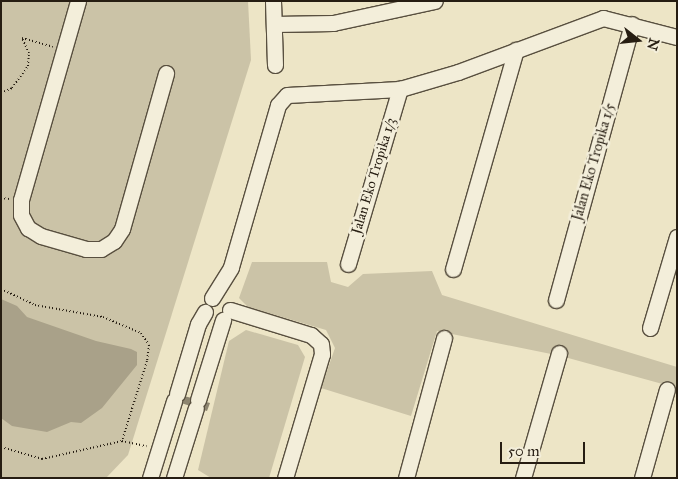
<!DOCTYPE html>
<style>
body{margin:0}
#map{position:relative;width:678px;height:479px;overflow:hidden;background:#ede5c6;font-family:"IM FELL Great Primer",serif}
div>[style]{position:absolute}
.green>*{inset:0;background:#cbc3a7}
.water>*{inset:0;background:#a9a189}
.building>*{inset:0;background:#8d8570}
.path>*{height:2px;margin-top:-1px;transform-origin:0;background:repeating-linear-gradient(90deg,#261d12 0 1px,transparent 0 3.5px)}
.roads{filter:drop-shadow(1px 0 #584f3f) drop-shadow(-1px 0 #584f3f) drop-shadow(0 1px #584f3f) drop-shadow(0 -1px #584f3f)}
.minor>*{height:15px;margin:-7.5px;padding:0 7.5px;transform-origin:7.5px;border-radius:7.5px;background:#f3eeda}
span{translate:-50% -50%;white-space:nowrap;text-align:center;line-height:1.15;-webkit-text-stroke:5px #f3eeda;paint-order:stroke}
.street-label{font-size:14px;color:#261d12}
.frame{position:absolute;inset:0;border:2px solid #261d12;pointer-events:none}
.north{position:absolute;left:613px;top:15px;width:50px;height:50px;-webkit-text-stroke:4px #f3eeda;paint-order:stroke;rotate:106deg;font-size:14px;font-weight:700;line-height:20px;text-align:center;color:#261d12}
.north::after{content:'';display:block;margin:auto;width:18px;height:22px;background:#261d12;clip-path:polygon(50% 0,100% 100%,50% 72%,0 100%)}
.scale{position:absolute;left:500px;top:442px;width:85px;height:22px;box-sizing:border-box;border:2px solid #261d12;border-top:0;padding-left:6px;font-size:15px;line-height:18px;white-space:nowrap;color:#261d12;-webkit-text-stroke:4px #f3eeda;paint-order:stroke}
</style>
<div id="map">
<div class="green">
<div style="clip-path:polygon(1px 1px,248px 1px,251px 60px,128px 455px,106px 478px,1px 478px)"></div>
<div style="clip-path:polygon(252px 262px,327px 262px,331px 282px,348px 287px,363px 274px,432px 271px,442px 295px,677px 367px,677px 388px,561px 356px,437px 331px,411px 416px,321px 388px,335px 348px,326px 330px,248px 307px,239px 298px)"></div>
<div style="clip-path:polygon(246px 330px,298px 345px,305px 357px,269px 478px,211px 478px,198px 470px,229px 341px)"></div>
</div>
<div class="water">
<div style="clip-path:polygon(1px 299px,17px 306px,27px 317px,96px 341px,131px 349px,137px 352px,137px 365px,102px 408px,81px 423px,71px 422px,47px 432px,12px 426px,1px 418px)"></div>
</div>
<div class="building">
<div style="clip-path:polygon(173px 393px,210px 403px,207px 411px,171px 400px)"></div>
</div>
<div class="path">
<div style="left:1px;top:93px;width:12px;rotate:-24deg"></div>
<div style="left:12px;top:88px;width:27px;rotate:-54deg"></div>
<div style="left:28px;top:66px;width:13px;rotate:-86deg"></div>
<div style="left:29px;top:53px;width:17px;rotate:-115deg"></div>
<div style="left:22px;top:38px;width:32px;rotate:16deg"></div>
<div style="left:1px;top:198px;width:8px;rotate:7deg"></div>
<div style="left:1px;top:289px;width:38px;rotate:25deg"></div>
<div style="left:35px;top:305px;width:69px;rotate:10deg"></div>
<div style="left:103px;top:317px;width:41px;rotate:22.8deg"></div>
<div style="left:141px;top:333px;width:14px;rotate:56deg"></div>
<div style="left:149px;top:345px;width:16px;rotate:97deg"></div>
<div style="left:147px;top:361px;width:84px;rotate:107.4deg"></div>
<div style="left:1px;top:447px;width:43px;rotate:16.3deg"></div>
<div style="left:42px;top:459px;width:82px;rotate:-12.7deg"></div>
<div style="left:122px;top:441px;width:25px;rotate:12deg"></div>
</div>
<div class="roads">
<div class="minor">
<div style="left:78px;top:1px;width:207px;rotate:106deg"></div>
<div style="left:21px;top:200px;width:15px;rotate:90deg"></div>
<div style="left:21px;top:215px;width:15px;rotate:62deg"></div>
<div style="left:28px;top:228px;width:15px;rotate:32deg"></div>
<div style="left:41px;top:236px;width:47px;rotate:16.1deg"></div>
<div style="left:86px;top:249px;width:15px"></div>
<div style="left:101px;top:249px;width:15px;rotate:-32deg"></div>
<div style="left:114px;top:241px;width:14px;rotate:-56deg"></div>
<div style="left:122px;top:229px;width:162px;rotate:-74.2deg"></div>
<div style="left:273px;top:1px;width:64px;rotate:88.2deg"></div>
<div style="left:274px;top:24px;width:59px;rotate:-1deg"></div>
<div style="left:333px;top:23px;width:104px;rotate:-12.2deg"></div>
<div style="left:348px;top:264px;width:183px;rotate:-73.5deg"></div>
<div style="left:453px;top:269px;width:228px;rotate:-74deg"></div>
<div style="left:212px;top:298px;width:36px;rotate:-58deg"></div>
<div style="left:231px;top:267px;width:169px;rotate:-73.8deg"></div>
<div style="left:278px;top:105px;width:13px;rotate:-48deg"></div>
<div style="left:287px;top:95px;width:113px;rotate:-3deg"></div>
<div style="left:400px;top:89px;width:60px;rotate:-16.3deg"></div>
<div style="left:458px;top:72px;width:155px;rotate:-20.4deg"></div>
<div style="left:603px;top:18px;width:76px;rotate:14.4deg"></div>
<div style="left:556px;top:300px;width:286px;rotate:-74.6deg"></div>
<div style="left:230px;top:310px;width:85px;rotate:17.2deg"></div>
<div style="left:311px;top:335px;width:13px;rotate:42deg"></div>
<div style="left:321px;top:344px;width:10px;rotate:84deg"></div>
<div style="left:322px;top:354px;width:129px;rotate:106.6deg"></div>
<div style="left:650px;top:328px;width:95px;rotate:-73.5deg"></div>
<div style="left:177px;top:394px;width:73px;rotate:-73.3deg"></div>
<div style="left:198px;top:324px;width:14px;rotate:-60deg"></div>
<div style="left:198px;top:400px;width:84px;rotate:-72.6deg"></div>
<div style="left:150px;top:478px;width:81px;rotate:-72.7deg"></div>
<div style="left:174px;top:478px;width:73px;rotate:-72.6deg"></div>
<div style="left:406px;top:478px;width:145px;rotate:-74.8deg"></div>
<div style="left:523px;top:478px;width:130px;rotate:-73.9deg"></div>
<div style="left:642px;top:478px;width:92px;rotate:-74.3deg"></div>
</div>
</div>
<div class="street-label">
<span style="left:594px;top:162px;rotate:-74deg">Jalan Eko Tropika 1/5</span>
<span style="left:374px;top:176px;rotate:-73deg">Jalan Eko Tropika 1/3</span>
</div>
<div class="frame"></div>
<div class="north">N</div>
<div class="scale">50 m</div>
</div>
